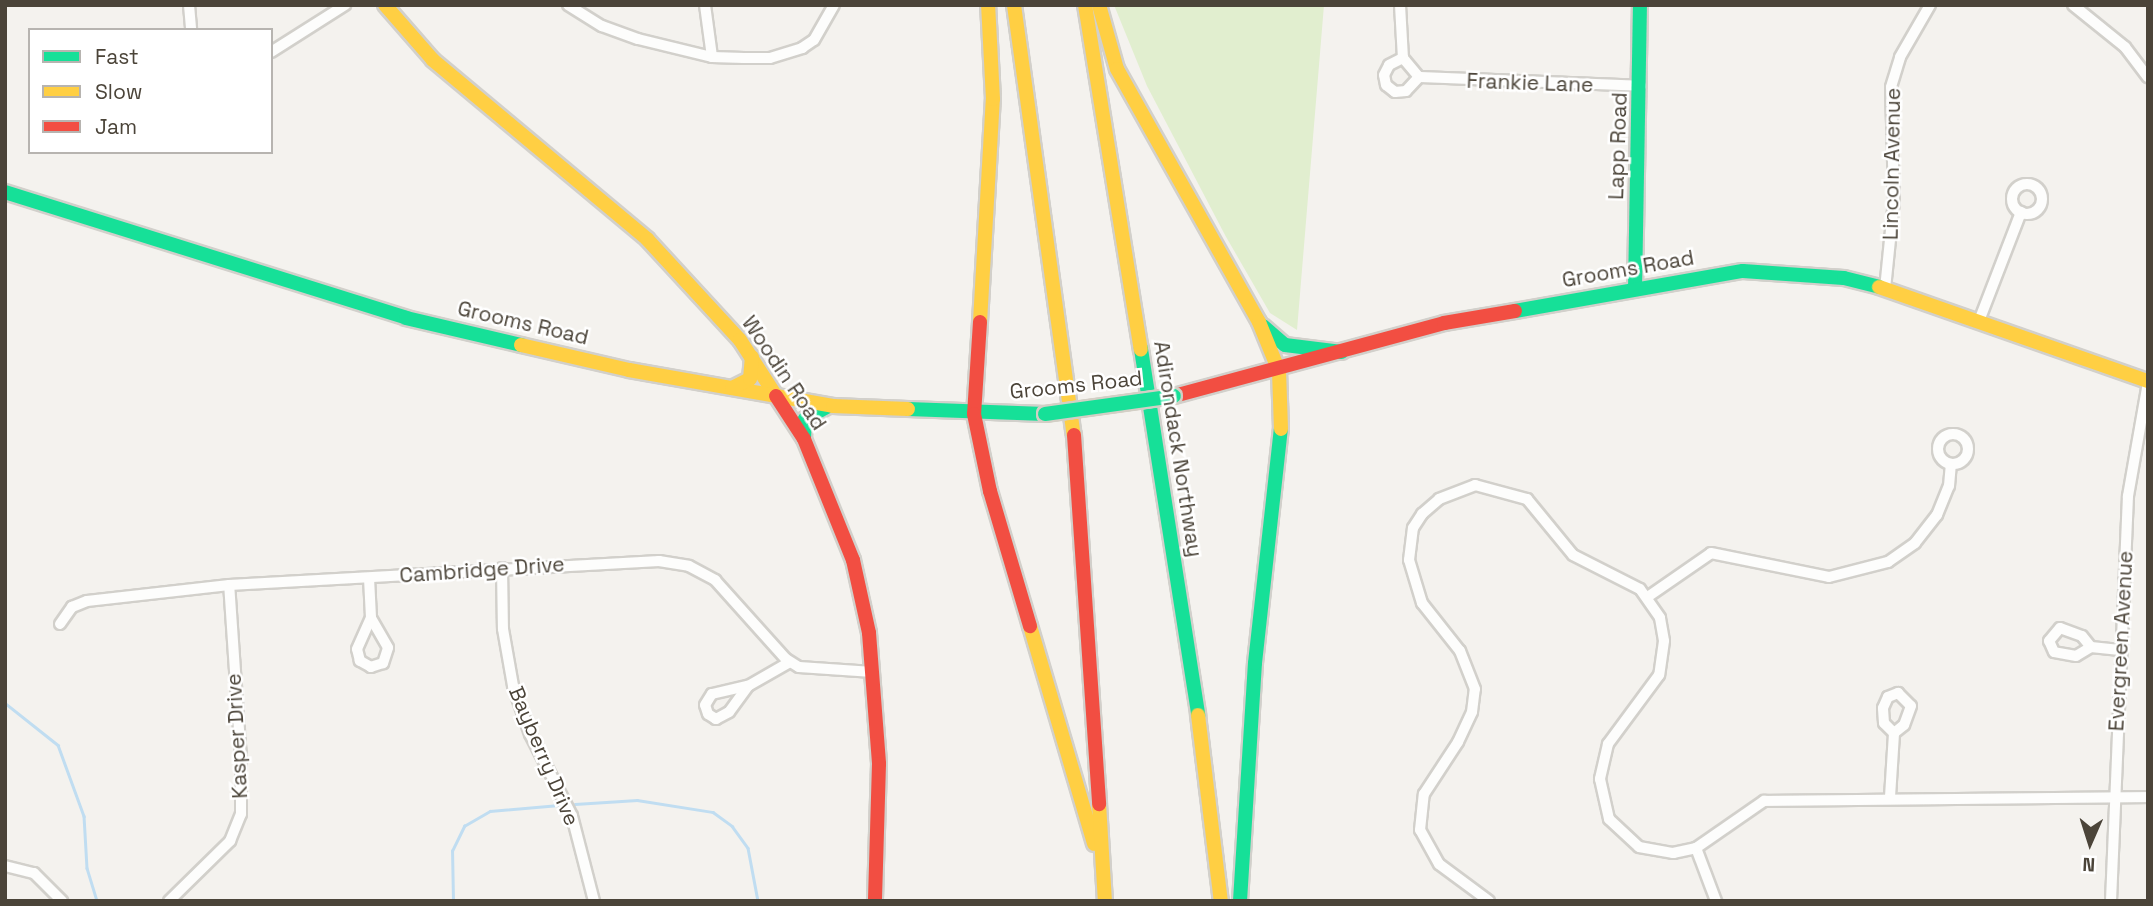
<!DOCTYPE html>
<style>
body{margin:0}
#map{position:relative;width:2153px;height:906px;overflow:hidden;background:#f4f2ee;font-family:"Space Grotesk",sans-serif}
div>[style]{position:absolute}
.green>*{inset:0;background:#e1eecf}
.stream>*{height:2.5px;margin:-1.25px;padding:0 1.25px;transform-origin:1.25px;border-radius:1.25px;background:#c0ddf1}
.roads{filter:drop-shadow(2px 0 #d2d0cb) drop-shadow(-2px 0 #d2d0cb) drop-shadow(0 2px #d2d0cb) drop-shadow(0 -2px #d2d0cb)}
.street>*{height:10px;margin:-5px;padding:0 5px;transform-origin:5px;border-radius:5px;background:#fdfdfc}
.street>.ring{margin:-5px;padding:0;box-sizing:content-box;background:none;border:10px solid #fdfdfc;border-radius:50%}
.fast>*{height:14px;margin:-7px;padding:0 7px;transform-origin:7px;border-radius:7px;background:#16e098}
.slow>*{height:14px;margin:-7px;padding:0 7px;transform-origin:7px;border-radius:7px;background:#ffcf43}
.jam>*{height:14px;margin:-7px;padding:0 7px;transform-origin:7px;border-radius:7px;background:#f24e42}
.bridges{filter:drop-shadow(2px 0 #d3cfc5) drop-shadow(-2px 0 #d3cfc5) drop-shadow(0 2px #d3cfc5) drop-shadow(0 -2px #d3cfc5)}
.fast-bridge>*{height:14px;margin:-7px;padding:0 7px;transform-origin:7px;border-radius:7px;background:#16e098}
span{translate:-50% -50%;white-space:nowrap;text-align:center;line-height:1.15;-webkit-text-stroke:5px #fff;paint-order:stroke}
.street-label{font-size:21px;color:#4b4439}
.frame{position:absolute;inset:0;border:7px solid #4b4439;pointer-events:none}
.legend{position:absolute;left:28px;top:28px;width:245px;height:126px;box-sizing:border-box;background:#fff;border:2px solid #b7b4b0;margin:0;padding:9px 12px;list-style:none;font-size:21px;color:#4b4439}
.legend li{display:flex;align-items:center;gap:14px;height:35px}
.legend b{width:35px;border:2px solid #b7b4b0}
.north{position:absolute;left:2055px;top:808px;width:70px;height:70px;-webkit-text-stroke:5px #fff;paint-order:stroke;rotate:183deg;font-size:19px;font-weight:700;line-height:28px;text-align:center;color:#4b4439}
.north::after{content:'';display:block;margin:auto;width:24px;height:32px;background:#4b4439;clip-path:polygon(50% 0,100% 100%,50% 72%,0 100%)}
</style>
<div id="map">
<div class="green">
<div style="clip-path:polygon(1114px 5px,1324px 5px,1297px 330px,1270px 313px,1225px 235px,1147px 86px)"></div>
</div>
<div class="stream">
<div style="left:5px;top:703px;width:68px;rotate:38.4deg"></div>
<div style="left:58px;top:745px;width:76px;rotate:69.9deg"></div>
<div style="left:84px;top:816px;width:52px;rotate:86.7deg"></div>
<div style="left:87px;top:868px;width:34px;rotate:73deg"></div>
<div style="left:575px;top:804px;width:62px;rotate:-3.7deg"></div>
<div style="left:637px;top:800px;width:77px;rotate:9deg"></div>
<div style="left:713px;top:812px;width:24px;rotate:36deg"></div>
<div style="left:732px;top:826px;width:27px;rotate:54deg"></div>
<div style="left:748px;top:848px;width:54px;rotate:79.3deg"></div>
<div style="left:453px;top:901px;width:50px;rotate:-91.1deg"></div>
<div style="left:452px;top:851px;width:28px;rotate:-64deg"></div>
<div style="left:464px;top:826px;width:30px;rotate:-30deg"></div>
<div style="left:490px;top:811px;width:69px;rotate:-5deg"></div>
</div>
<div class="roads">
<div class="street">
<div style="left:189px;top:5px;width:25px;rotate:85deg"></div>
<div style="left:568px;top:5px;width:40px;rotate:32deg"></div>
<div style="left:602px;top:26px;width:38px;rotate:20deg"></div>
<div style="left:638px;top:39px;width:76px;rotate:13.7deg"></div>
<div style="left:712px;top:57px;width:32px;rotate:2deg"></div>
<div style="left:744px;top:58px;width:26px"></div>
<div style="left:770px;top:58px;width:34px;rotate:-17deg"></div>
<div style="left:802px;top:48px;width:14px;rotate:-34deg"></div>
<div style="left:814px;top:40px;width:40px;rotate:-60.3deg"></div>
<div style="left:705px;top:5px;width:52px;rotate:82.3deg"></div>
<div style="left:1400px;top:5px;width:53px;rotate:86.8deg"></div>
<div style="left:2073px;top:5px;width:67px;rotate:38.9deg"></div>
<div style="left:2125px;top:47px;width:38px;rotate:53deg"></div>
<div style="left:271px;top:52px;width:88px;rotate:-32.4deg"></div>
<div style="left:1403px;top:58px;width:25px;rotate:50deg"></div>
<div style="left:1419px;top:77px;width:19px;rotate:133deg"></div>
<div style="left:1406px;top:91px;width:11px;rotate:175deg"></div>
<div style="left:1395px;top:92px;width:11px;rotate:-142deg"></div>
<div style="left:1386px;top:85px;width:10px;rotate:-101deg"></div>
<div style="left:1384px;top:75px;width:11px;rotate:-63deg"></div>
<div style="left:1389px;top:65px;width:16px;rotate:-27deg"></div>
<div style="left:1419px;top:77px;width:222px;rotate:2.3deg"></div>
<div class="ring" style="left:2012px;top:184px;width:20px;height:20px"></div>
<div style="left:1885px;top:289px;width:89px;rotate:-84.2deg"></div>
<div style="left:1894px;top:200px;width:113px;rotate:-91.5deg"></div>
<div style="left:1891px;top:87px;width:31px;rotate:-73deg"></div>
<div style="left:1900px;top:57px;width:60px;rotate:-60deg"></div>
<div style="left:1979px;top:321px;width:117px;rotate:-68.9deg"></div>
<div class="ring" style="left:1938px;top:434px;width:20px;height:20px"></div>
<div style="left:502px;top:568px;width:61px;rotate:89.1deg"></div>
<div style="left:503px;top:629px;width:58px;rotate:80deg"></div>
<div style="left:513px;top:686px;width:51px;rotate:70.5deg"></div>
<div style="left:530px;top:734px;width:92px;rotate:62.9deg"></div>
<div style="left:572px;top:816px;width:88px;rotate:75.5deg"></div>
<div style="left:369px;top:578px;width:40px;rotate:87.1deg"></div>
<div style="left:1649px;top:596px;width:75px;rotate:-34.7deg"></div>
<div style="left:1711px;top:553px;width:120px;rotate:11.5deg"></div>
<div style="left:1829px;top:577px;width:61px;rotate:-14.3deg"></div>
<div style="left:1888px;top:562px;width:33px;rotate:-35deg"></div>
<div style="left:1915px;top:543px;width:36px;rotate:-52deg"></div>
<div style="left:1937px;top:515px;width:31px;rotate:-68deg"></div>
<div style="left:1949px;top:486px;width:21px;rotate:-85deg"></div>
<div style="left:371px;top:618px;width:34px;rotate:60deg"></div>
<div style="left:388px;top:648px;width:16px;rotate:108deg"></div>
<div style="left:383px;top:663px;width:13px;rotate:162deg"></div>
<div style="left:371px;top:667px;width:13px;rotate:-151deg"></div>
<div style="left:360px;top:661px;width:12px;rotate:-104deg"></div>
<div style="left:357px;top:649px;width:34px;rotate:-66deg"></div>
<div style="left:60px;top:624px;width:21px;rotate:-55deg"></div>
<div style="left:72px;top:607px;width:16px;rotate:-22deg"></div>
<div style="left:87px;top:601px;width:143px;rotate:-6.4deg"></div>
<div style="left:229px;top:585px;width:431px;rotate:-3.2deg"></div>
<div style="left:659px;top:561px;width:30px;rotate:9deg"></div>
<div style="left:689px;top:566px;width:30px;rotate:28deg"></div>
<div style="left:715px;top:580px;width:106px;rotate:48.1deg"></div>
<div style="left:786px;top:659px;width:15px;rotate:32deg"></div>
<div style="left:799px;top:667px;width:74px;rotate:3.9deg"></div>
<div style="left:2060px;top:628px;width:23px;rotate:20deg"></div>
<div style="left:2082px;top:636px;width:14px;rotate:51deg"></div>
<div style="left:2091px;top:647px;width:17px;rotate:149deg"></div>
<div style="left:2076px;top:656px;width:22px;rotate:-170deg"></div>
<div style="left:2054px;top:652px;width:12px;rotate:-114deg"></div>
<div style="left:2049px;top:641px;width:17px;rotate:-50deg"></div>
<div style="left:2091px;top:647px;width:29px;rotate:6deg"></div>
<div style="left:748px;top:686px;width:32px;rotate:126deg"></div>
<div style="left:729px;top:712px;width:15px;rotate:152deg"></div>
<div style="left:716px;top:719px;width:9px;rotate:-148deg"></div>
<div style="left:708px;top:714px;width:9px;rotate:-108deg"></div>
<div style="left:705px;top:705px;width:13px;rotate:-58deg"></div>
<div style="left:712px;top:694px;width:37px;rotate:-13deg"></div>
<div style="left:748px;top:686px;width:48px;rotate:-29.7deg"></div>
<div style="left:1898px;top:693px;width:18px;rotate:45deg"></div>
<div style="left:1911px;top:706px;width:20px;rotate:110deg"></div>
<div style="left:1904px;top:725px;width:13px;rotate:141deg"></div>
<div style="left:1894px;top:733px;width:14px;rotate:-135deg"></div>
<div style="left:1884px;top:723px;width:15px;rotate:-94deg"></div>
<div style="left:1883px;top:708px;width:12px;rotate:-66deg"></div>
<div style="left:1888px;top:697px;width:11px;rotate:-22deg"></div>
<div style="left:1890px;top:797px;width:64px;rotate:-86.4deg"></div>
<div style="left:1696px;top:848px;width:57px;rotate:69.3deg"></div>
<div style="left:5px;top:866px;width:30px;rotate:14deg"></div>
<div style="left:34px;top:873px;width:40px;rotate:45deg"></div>
<div style="left:169px;top:901px;width:86px;rotate:-44.5deg"></div>
<div style="left:230px;top:841px;width:29px;rotate:-68deg"></div>
<div style="left:241px;top:814px;width:55px;rotate:-90deg"></div>
<div style="left:241px;top:759px;width:174px;rotate:-93.9deg"></div>
<div style="left:1489px;top:901px;width:62px;rotate:-143.5deg"></div>
<div style="left:1439px;top:864px;width:39px;rotate:-119deg"></div>
<div style="left:1420px;top:830px;width:36px;rotate:-84deg"></div>
<div style="left:1424px;top:794px;width:62px;rotate:-56.8deg"></div>
<div style="left:1458px;top:742px;width:33px;rotate:-65deg"></div>
<div style="left:1472px;top:712px;width:23px;rotate:-83deg"></div>
<div style="left:1475px;top:689px;width:41px;rotate:-111.5deg"></div>
<div style="left:1460px;top:651px;width:61px;rotate:-128.4deg"></div>
<div style="left:1422px;top:603px;width:45px;rotate:-106.8deg"></div>
<div style="left:1409px;top:560px;width:32px;rotate:-83deg"></div>
<div style="left:1413px;top:528px;width:17px;rotate:-57deg"></div>
<div style="left:1422px;top:514px;width:23px;rotate:-41deg"></div>
<div style="left:1439px;top:499px;width:39px;rotate:-21deg"></div>
<div style="left:1475px;top:485px;width:54px;rotate:15.1deg"></div>
<div style="left:1527px;top:499px;width:72px;rotate:50.6deg"></div>
<div style="left:1573px;top:555px;width:75px;rotate:26.9deg"></div>
<div style="left:1640px;top:589px;width:35px;rotate:55deg"></div>
<div style="left:1660px;top:618px;width:23px;rotate:80deg"></div>
<div style="left:1664px;top:641px;width:34px;rotate:98deg"></div>
<div style="left:1659px;top:675px;width:86px;rotate:126.5deg"></div>
<div style="left:1608px;top:744px;width:36px;rotate:103deg"></div>
<div style="left:1600px;top:779px;width:41px;rotate:77.3deg"></div>
<div style="left:1609px;top:819px;width:41px;rotate:43deg"></div>
<div style="left:1639px;top:847px;width:35px;rotate:10deg"></div>
<div style="left:1673px;top:853px;width:24px;rotate:-12deg"></div>
<div style="left:1696px;top:848px;width:83px;rotate:-34.7deg"></div>
<div style="left:1764px;top:801px;width:384px;rotate:-0.6deg"></div>
<div style="left:2111px;top:901px;width:405px;rotate:-87.6deg"></div>
<div style="left:2128px;top:496px;width:116px;rotate:-80deg"></div>
</div>
<div class="fast">
<div style="left:5px;top:192px;width:420px;rotate:17.4deg"></div>
<div style="left:406px;top:318px;width:118px;rotate:13.2deg"></div>
<div style="left:1635px;top:289px;width:284px;rotate:-89deg"></div>
<div style="left:1515px;top:311px;width:231px;rotate:-10deg"></div>
<div style="left:1743px;top:271px;width:101px;rotate:4deg"></div>
<div style="left:1844px;top:278px;width:36px;rotate:14deg"></div>
<div style="left:1263px;top:326px;width:29px;rotate:41deg"></div>
<div style="left:1285px;top:345px;width:57px;rotate:7deg"></div>
<div style="left:1141px;top:349px;width:370px;rotate:81.1deg"></div>
<div style="left:908px;top:409px;width:137px;rotate:2.1deg"></div>
<div style="left:804px;top:438px;width:19px;rotate:-87deg"></div>
<div style="left:805px;top:419px;width:25px;rotate:-29deg"></div>
<div style="left:1240px;top:901px;width:238px;rotate:-86.4deg"></div>
<div style="left:1255px;top:663px;width:235px;rotate:-83.7deg"></div>
</div>
<div class="slow">
<div style="left:385px;top:5px;width:73px;rotate:48.9deg"></div>
<div style="left:433px;top:60px;width:279px;rotate:39.9deg"></div>
<div style="left:647px;top:239px;width:137px;rotate:47.4deg"></div>
<div style="left:740px;top:340px;width:67px;rotate:57.3deg"></div>
<div style="left:1014px;top:5px;width:434px;rotate:82.1deg"></div>
<div style="left:1085px;top:5px;width:349px;rotate:80.8deg"></div>
<div style="left:1099px;top:5px;width:66px;rotate:74.3deg"></div>
<div style="left:1117px;top:69px;width:290px;rotate:60.7deg"></div>
<div style="left:1259px;top:322px;width:53px;rotate:67.8deg"></div>
<div style="left:1279px;top:371px;width:58px;rotate:88deg"></div>
<div style="left:1879px;top:287px;width:285px;rotate:19.3deg"></div>
<div style="left:980px;top:322px;width:223px;rotate:-86.7deg"></div>
<div style="left:993px;top:99px;width:94px;rotate:-93deg"></div>
<div style="left:521px;top:345px;width:111px;rotate:13deg"></div>
<div style="left:629px;top:370px;width:207px;rotate:10deg"></div>
<div style="left:833px;top:406px;width:75px;rotate:2.3deg"></div>
<div style="left:732px;top:388px;width:20px;rotate:-27deg"></div>
<div style="left:750px;top:379px;width:22px;rotate:-85deg"></div>
<div style="left:1030px;top:626px;width:227px;rotate:73.6deg"></div>
<div style="left:1198px;top:715px;width:187px;rotate:83deg"></div>
<div style="left:1099px;top:804px;width:97px;rotate:86.5deg"></div>
</div>
<div class="jam">
<div style="left:980px;top:322px;width:92px;rotate:93.7deg"></div>
<div style="left:974px;top:414px;width:79px;rotate:78.3deg"></div>
<div style="left:990px;top:491px;width:141px;rotate:73.5deg"></div>
<div style="left:776px;top:396px;width:51px;rotate:56.9deg"></div>
<div style="left:804px;top:439px;width:131px;rotate:68deg"></div>
<div style="left:853px;top:560px;width:75px;rotate:77.6deg"></div>
<div style="left:869px;top:633px;width:131px;rotate:85.6deg"></div>
<div style="left:879px;top:764px;width:137px;rotate:91.7deg"></div>
<div style="left:1174px;top:396px;width:280px;rotate:-15.1deg"></div>
<div style="left:1444px;top:323px;width:72px;rotate:-9.6deg"></div>
<div style="left:1074px;top:435px;width:370px;rotate:86.1deg"></div>
</div>
</div>
<div class="bridges">
<div class="fast-bridge">
<div style="left:1045px;top:414px;width:130px;rotate:-7.9deg"></div>
</div>
</div>
<div class="street-label">
<span style="left:1530px;top:83px;rotate:2deg">Frankie Lane</span>
<span style="left:1618px;top:146px;rotate:-88deg">Lapp Road</span>
<span style="left:1892px;top:164px;rotate:-89deg">Lincoln Avenue</span>
<span style="left:1628px;top:269px;rotate:-10deg">Grooms Road</span>
<span style="left:523px;top:323px;rotate:13deg">Grooms Road</span>
<span style="left:784px;top:373px;rotate:56deg">Woodin Road</span>
<span style="left:1076px;top:385px;rotate:-6deg">Grooms Road</span>
<span style="left:1178px;top:449px;rotate:81deg">Adirondack Northway</span>
<span style="left:482px;top:570px;rotate:-4deg">Cambridge Drive</span>
<span style="left:2121px;top:641px;rotate:-87deg">Evergreen Avenue</span>
<span style="left:237px;top:736px;rotate:-93deg">Kasper Drive</span>
<span style="left:544px;top:756px;rotate:67deg">Bayberry Drive</span>
</div>
<div class="frame"></div>
<ul class="legend">
<li><b style="height:9px;background:#16e098"></b>Fast</li>
<li><b style="height:9px;background:#ffcf43"></b>Slow</li>
<li><b style="height:9px;background:#f24e42"></b>Jam</li>
</ul>
<div class="north">N</div>
</div>
